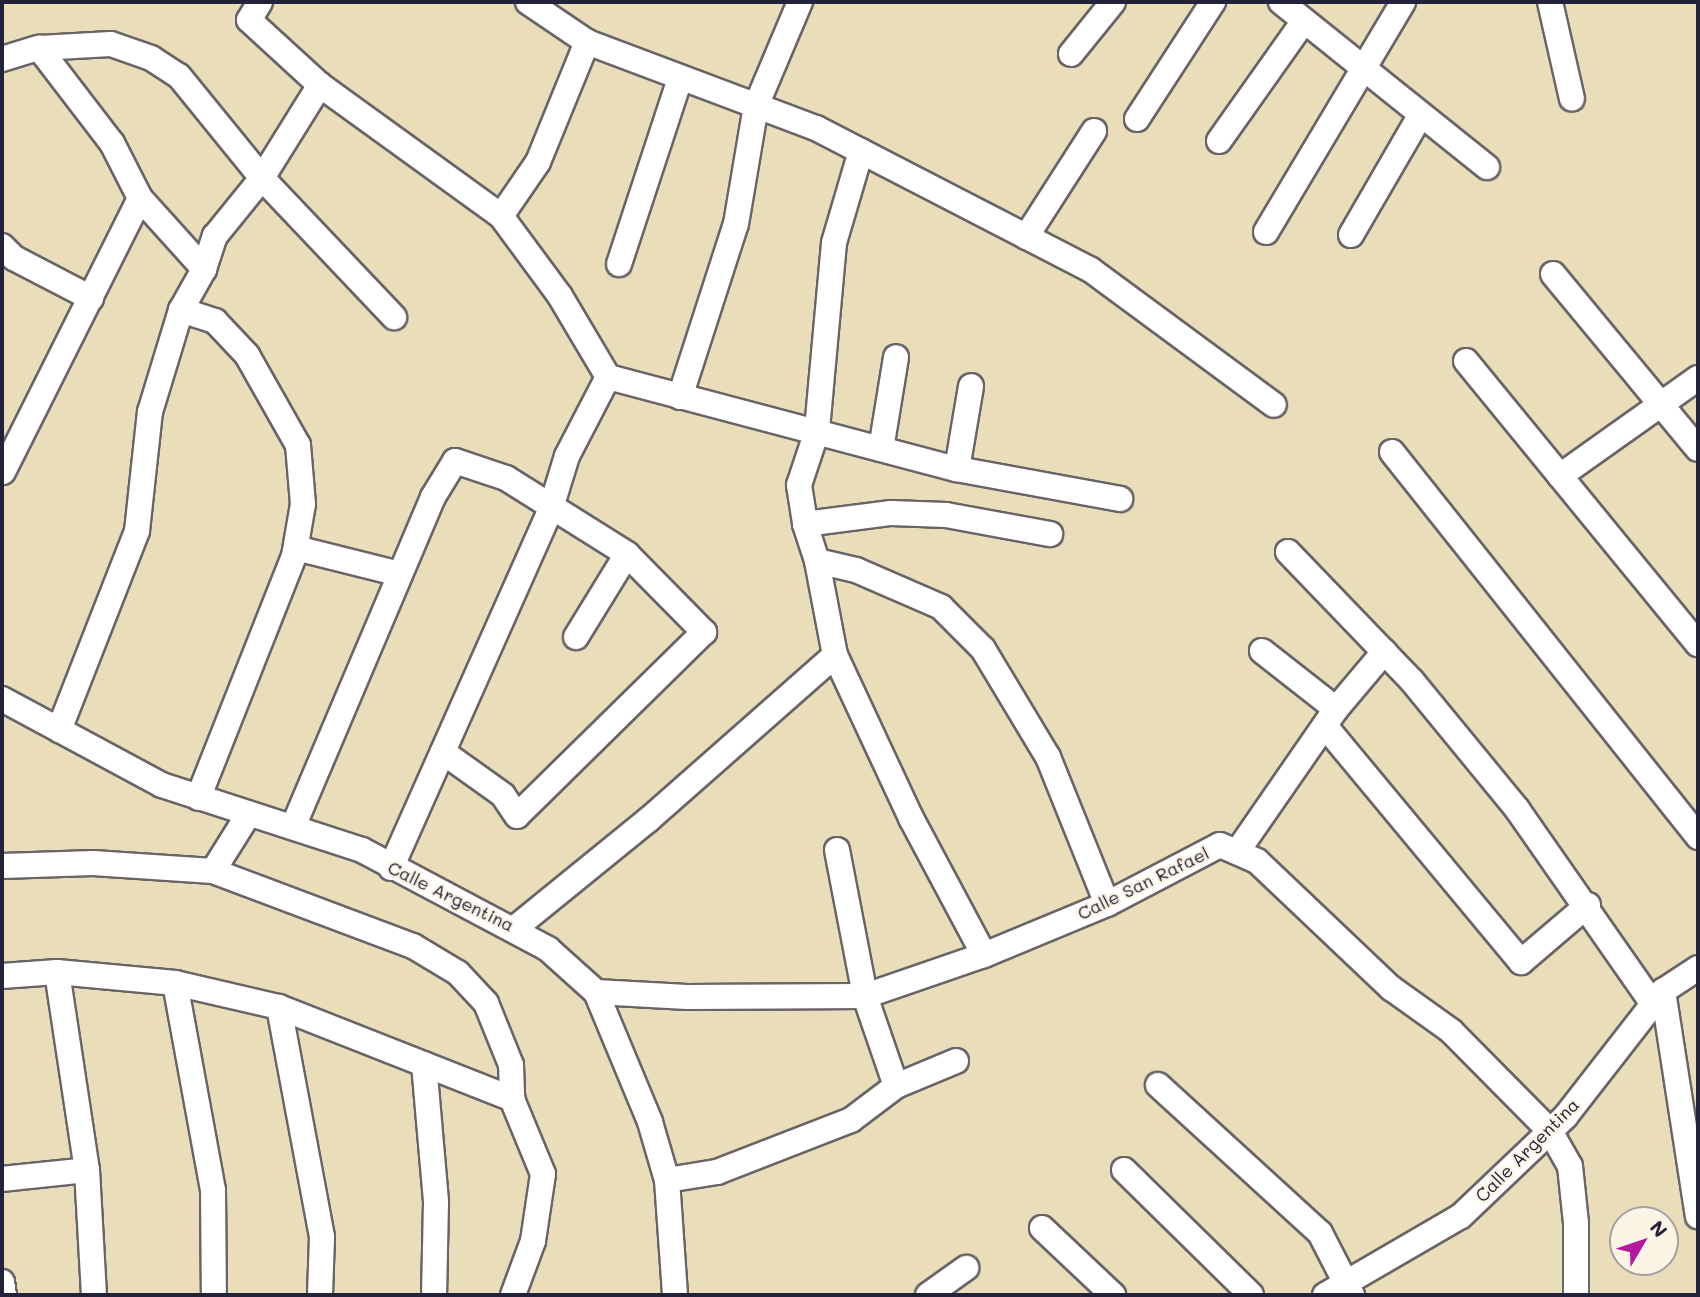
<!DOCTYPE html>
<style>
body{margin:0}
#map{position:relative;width:1700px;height:1297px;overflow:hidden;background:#eadeba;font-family:Mali,sans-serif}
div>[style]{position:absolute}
.roads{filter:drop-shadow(2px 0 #686467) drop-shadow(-2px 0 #686467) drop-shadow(0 2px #686467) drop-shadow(0 -2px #686467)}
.minor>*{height:24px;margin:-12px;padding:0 12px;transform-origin:12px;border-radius:12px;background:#fff}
span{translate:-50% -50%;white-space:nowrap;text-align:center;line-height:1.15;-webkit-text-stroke:5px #fcf5e5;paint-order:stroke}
.street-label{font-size:18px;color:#22223b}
.frame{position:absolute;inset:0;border:4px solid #22223b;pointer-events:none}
.north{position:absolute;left:1609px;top:1206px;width:70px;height:70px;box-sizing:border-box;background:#fcf5e5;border:2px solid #a5a1a1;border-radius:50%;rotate:51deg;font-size:19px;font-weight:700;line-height:28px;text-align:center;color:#22223b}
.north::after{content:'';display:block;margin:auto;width:24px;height:32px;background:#b5179e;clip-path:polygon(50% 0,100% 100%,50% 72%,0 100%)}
</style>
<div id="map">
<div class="roads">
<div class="minor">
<div style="left:260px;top:2px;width:21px;rotate:121deg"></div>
<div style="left:249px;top:20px;width:96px;rotate:42.5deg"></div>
<div style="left:320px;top:85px;width:223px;rotate:35.9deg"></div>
<div style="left:501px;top:216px;width:99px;rotate:53.6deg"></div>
<div style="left:560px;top:296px;width:94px;rotate:59.3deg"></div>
<div style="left:528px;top:2px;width:71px;rotate:34.1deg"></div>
<div style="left:587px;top:42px;width:245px;rotate:20.6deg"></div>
<div style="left:816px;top:128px;width:309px;rotate:27.3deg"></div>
<div style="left:1091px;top:270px;width:227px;rotate:36.4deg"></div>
<div style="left:1281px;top:2px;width:264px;rotate:38.7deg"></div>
<div style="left:1550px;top:2px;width:99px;rotate:77.2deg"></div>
<div style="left:39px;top:48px;width:120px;rotate:52.5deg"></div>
<div style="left:112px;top:143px;width:62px;rotate:63deg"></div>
<div style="left:140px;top:198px;width:96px;rotate:48deg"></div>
<div style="left:1071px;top:54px;width:67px;rotate:-51.1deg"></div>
<div style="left:2px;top:59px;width:39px;rotate:-17deg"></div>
<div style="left:39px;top:48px;width:72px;rotate:-3.2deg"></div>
<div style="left:111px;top:44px;width:42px;rotate:19.3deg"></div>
<div style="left:151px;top:58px;width:33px;rotate:33deg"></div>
<div style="left:179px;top:76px;width:132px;rotate:50.9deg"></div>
<div style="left:262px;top:178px;width:192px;rotate:46.5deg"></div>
<div style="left:1137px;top:119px;width:140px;rotate:-57deg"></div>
<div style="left:1219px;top:141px;width:147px;rotate:-54.7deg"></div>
<div style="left:861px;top:151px;width:96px;rotate:106.4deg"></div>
<div style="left:834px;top:243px;width:189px;rotate:95.2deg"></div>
<div style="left:817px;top:431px;width:57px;rotate:108.4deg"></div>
<div style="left:799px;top:485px;width:39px;rotate:81deg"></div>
<div style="left:805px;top:524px;width:39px;rotate:72deg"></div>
<div style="left:817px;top:561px;width:96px;rotate:79.2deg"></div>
<div style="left:835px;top:655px;width:180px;rotate:65deg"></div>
<div style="left:911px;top:818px;width:155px;rotate:61.9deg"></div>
<div style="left:501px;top:216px;width:65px;rotate:-55.6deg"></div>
<div style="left:538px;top:162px;width:130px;rotate:-67.8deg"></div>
<div style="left:1266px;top:232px;width:268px;rotate:-59.2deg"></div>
<div style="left:1351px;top:235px;width:138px;rotate:-59.9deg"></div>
<div style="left:1026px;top:237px;width:126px;rotate:-57.3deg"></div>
<div style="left:2px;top:246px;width:17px;rotate:45deg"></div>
<div style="left:14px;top:258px;width:87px;rotate:27.5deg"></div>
<div style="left:619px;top:264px;width:196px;rotate:-71.8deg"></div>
<div style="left:1553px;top:274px;width:227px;rotate:50.4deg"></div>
<div style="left:181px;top:310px;width:36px;rotate:18deg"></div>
<div style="left:215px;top:321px;width:47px;rotate:46.7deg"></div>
<div style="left:247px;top:355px;width:103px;rotate:60.5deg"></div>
<div style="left:298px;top:445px;width:59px;rotate:85.2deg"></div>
<div style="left:303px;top:504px;width:53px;rotate:99.8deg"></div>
<div style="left:294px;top:556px;width:260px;rotate:111.6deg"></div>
<div style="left:1466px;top:361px;width:366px;rotate:50.7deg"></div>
<div style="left:680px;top:397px;width:182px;rotate:-72.1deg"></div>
<div style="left:736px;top:224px;width:120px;rotate:-80.4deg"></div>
<div style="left:756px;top:106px;width:113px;rotate:-67.1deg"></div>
<div style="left:881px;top:449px;width:93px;rotate:-80.7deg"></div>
<div style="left:1392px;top:452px;width:492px;rotate:51.5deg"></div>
<div style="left:957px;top:469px;width:84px;rotate:-80.4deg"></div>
<div style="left:3px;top:472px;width:306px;rotate:-63.4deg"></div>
<div style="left:1560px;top:476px;width:169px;rotate:-35.4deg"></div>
<div style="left:805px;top:524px;width:87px;rotate:-7.3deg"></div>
<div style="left:891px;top:513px;width:55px;rotate:2.1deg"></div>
<div style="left:946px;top:515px;width:106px;rotate:10.4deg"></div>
<div style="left:296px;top:548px;width:107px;rotate:14deg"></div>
<div style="left:1288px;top:552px;width:179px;rotate:46.1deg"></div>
<div style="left:1412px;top:681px;width:166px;rotate:50.6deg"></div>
<div style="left:1517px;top:809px;width:238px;rotate:55.1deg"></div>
<div style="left:817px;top:561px;width:40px;rotate:13deg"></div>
<div style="left:856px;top:570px;width:93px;rotate:23.5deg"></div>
<div style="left:941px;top:607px;width:59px;rotate:45deg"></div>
<div style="left:983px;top:649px;width:126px;rotate:59deg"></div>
<div style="left:1048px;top:757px;width:158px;rotate:68.1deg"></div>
<div style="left:576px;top:637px;width:97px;rotate:-58.4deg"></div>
<div style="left:1262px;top:651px;width:94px;rotate:38.1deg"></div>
<div style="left:2px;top:699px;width:182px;rotate:28.3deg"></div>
<div style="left:162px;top:785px;width:210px;rotate:18deg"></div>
<div style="left:362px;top:850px;width:211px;rotate:28deg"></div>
<div style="left:548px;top:949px;width:64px;rotate:41.9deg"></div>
<div style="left:596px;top:992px;width:141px;rotate:67.4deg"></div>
<div style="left:650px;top:1122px;width:60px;rotate:73.7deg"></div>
<div style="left:667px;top:1180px;width:115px;rotate:86deg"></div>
<div style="left:1325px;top:726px;width:307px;rotate:50.3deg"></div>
<div style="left:1521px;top:962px;width:88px;rotate:-40.4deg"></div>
<div style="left:59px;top:730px;width:214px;rotate:-68.6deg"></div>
<div style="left:137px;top:531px;width:120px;rotate:-83.8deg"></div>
<div style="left:150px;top:412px;width:107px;rotate:-73.1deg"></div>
<div style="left:181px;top:310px;width:47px;rotate:-60.7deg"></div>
<div style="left:204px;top:269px;width:35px;rotate:-72deg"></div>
<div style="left:215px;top:236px;width:75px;rotate:-51deg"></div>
<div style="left:262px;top:178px;width:110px;rotate:-58.1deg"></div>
<div style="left:293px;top:827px;width:358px;rotate:-67deg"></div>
<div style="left:433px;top:497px;width:42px;rotate:-58.6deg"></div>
<div style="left:455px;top:461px;width:54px;rotate:18.4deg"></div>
<div style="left:506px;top:478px;width:143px;rotate:32.1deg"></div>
<div style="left:627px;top:554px;width:110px;rotate:45.4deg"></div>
<div style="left:704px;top:632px;width:262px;rotate:135.5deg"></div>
<div style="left:517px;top:816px;width:25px;rotate:-124deg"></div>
<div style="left:503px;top:795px;width:74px;rotate:-144.4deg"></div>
<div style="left:837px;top:850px;width:149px;rotate:79.1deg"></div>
<div style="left:865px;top:996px;width:95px;rotate:71deg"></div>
<div style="left:1237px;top:852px;width:174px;rotate:-55.3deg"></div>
<div style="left:1336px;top:709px;width:75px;rotate:-49.9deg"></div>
<div style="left:2px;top:866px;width:91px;rotate:-1.9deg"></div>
<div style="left:93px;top:863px;width:120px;rotate:3.8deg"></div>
<div style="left:213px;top:871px;width:66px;rotate:-58deg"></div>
<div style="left:391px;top:868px;width:394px;rotate:-66deg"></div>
<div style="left:551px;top:508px;width:54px;rotate:-72.9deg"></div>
<div style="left:567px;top:456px;width:89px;rotate:-62.6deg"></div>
<div style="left:608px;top:377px;width:361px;rotate:14.8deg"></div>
<div style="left:957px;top:469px;width:166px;rotate:10.4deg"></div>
<div style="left:213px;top:871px;width:214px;rotate:20.6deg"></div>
<div style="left:413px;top:946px;width:52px;rotate:31deg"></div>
<div style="left:458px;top:973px;width:41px;rotate:47deg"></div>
<div style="left:486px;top:1003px;width:67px;rotate:68deg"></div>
<div style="left:511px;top:1065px;width:34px;rotate:88deg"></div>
<div style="left:515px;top:928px;width:171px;rotate:-39.1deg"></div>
<div style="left:648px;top:820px;width:249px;rotate:-41.4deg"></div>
<div style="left:57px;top:972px;width:200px;rotate:81.4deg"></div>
<div style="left:87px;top:1170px;width:125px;rotate:86.8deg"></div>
<div style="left:2px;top:976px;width:55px;rotate:-4.2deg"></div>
<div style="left:57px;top:972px;width:119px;rotate:5.3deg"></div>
<div style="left:175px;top:983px;width:107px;rotate:13deg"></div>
<div style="left:279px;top:1007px;width:251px;rotate:21.5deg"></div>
<div style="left:512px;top:1099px;width:81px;rotate:67.5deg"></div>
<div style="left:543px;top:1174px;width:68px;rotate:98.5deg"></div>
<div style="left:533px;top:1241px;width:58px;rotate:110.3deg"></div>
<div style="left:175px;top:983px;width:210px;rotate:79.6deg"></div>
<div style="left:213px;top:1190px;width:105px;rotate:89.5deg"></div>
<div style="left:1663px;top:991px;width:228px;rotate:81.2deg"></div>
<div style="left:596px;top:992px;width:91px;rotate:3.1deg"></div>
<div style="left:687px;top:997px;width:178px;rotate:-0.3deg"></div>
<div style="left:865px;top:996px;width:126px;rotate:-19deg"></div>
<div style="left:984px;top:955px;width:133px;rotate:-22.5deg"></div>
<div style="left:1107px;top:904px;width:127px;rotate:-27.6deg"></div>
<div style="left:1220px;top:845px;width:40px;rotate:23.4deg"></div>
<div style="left:1257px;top:861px;width:185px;rotate:43.5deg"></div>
<div style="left:1391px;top:988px;width:74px;rotate:35.6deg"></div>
<div style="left:1451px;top:1031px;width:141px;rotate:45.3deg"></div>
<div style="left:1550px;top:1131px;width:40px;rotate:60.3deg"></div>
<div style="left:1570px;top:1166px;width:57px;rotate:84deg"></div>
<div style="left:1576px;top:1223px;width:72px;rotate:90deg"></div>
<div style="left:279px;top:1007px;width:234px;rotate:79.4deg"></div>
<div style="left:322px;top:1237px;width:58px;rotate:92deg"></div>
<div style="left:424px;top:1064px;width:139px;rotate:85deg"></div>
<div style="left:436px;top:1202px;width:93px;rotate:91.2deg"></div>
<div style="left:1158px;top:1085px;width:219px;rotate:42.4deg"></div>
<div style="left:1320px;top:1233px;width:70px;rotate:62.7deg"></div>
<div style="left:1124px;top:1170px;width:178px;rotate:44.5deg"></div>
<div style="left:2px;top:1179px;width:85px;rotate:-6deg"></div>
<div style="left:667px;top:1180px;width:51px;rotate:-9.1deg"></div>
<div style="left:717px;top:1172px;width:144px;rotate:-21.2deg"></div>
<div style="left:851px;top:1120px;width:56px;rotate:-37.1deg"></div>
<div style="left:896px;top:1086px;width:65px;rotate:-22.6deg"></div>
<div style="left:1042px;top:1228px;width:98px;rotate:43.3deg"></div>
<div style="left:2px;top:1282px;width:13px;rotate:81deg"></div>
<div style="left:928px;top:1295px;width:47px;rotate:-35.4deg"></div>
<div style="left:1325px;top:1295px;width:157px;rotate:-30.2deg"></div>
<div style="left:1461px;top:1216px;width:144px;rotate:-43.6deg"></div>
<div style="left:1565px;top:1117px;width:160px;rotate:-52.1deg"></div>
<div style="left:1663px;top:991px;width:42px;rotate:-33.3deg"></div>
</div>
</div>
<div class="street-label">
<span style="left:1143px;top:883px;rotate:-26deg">Calle San Rafael</span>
<span style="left:451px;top:896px;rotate:26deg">Calle Argentina</span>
<span style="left:1527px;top:1150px;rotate:-45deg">Calle Argentina</span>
</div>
<div class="frame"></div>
<div class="north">N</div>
</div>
